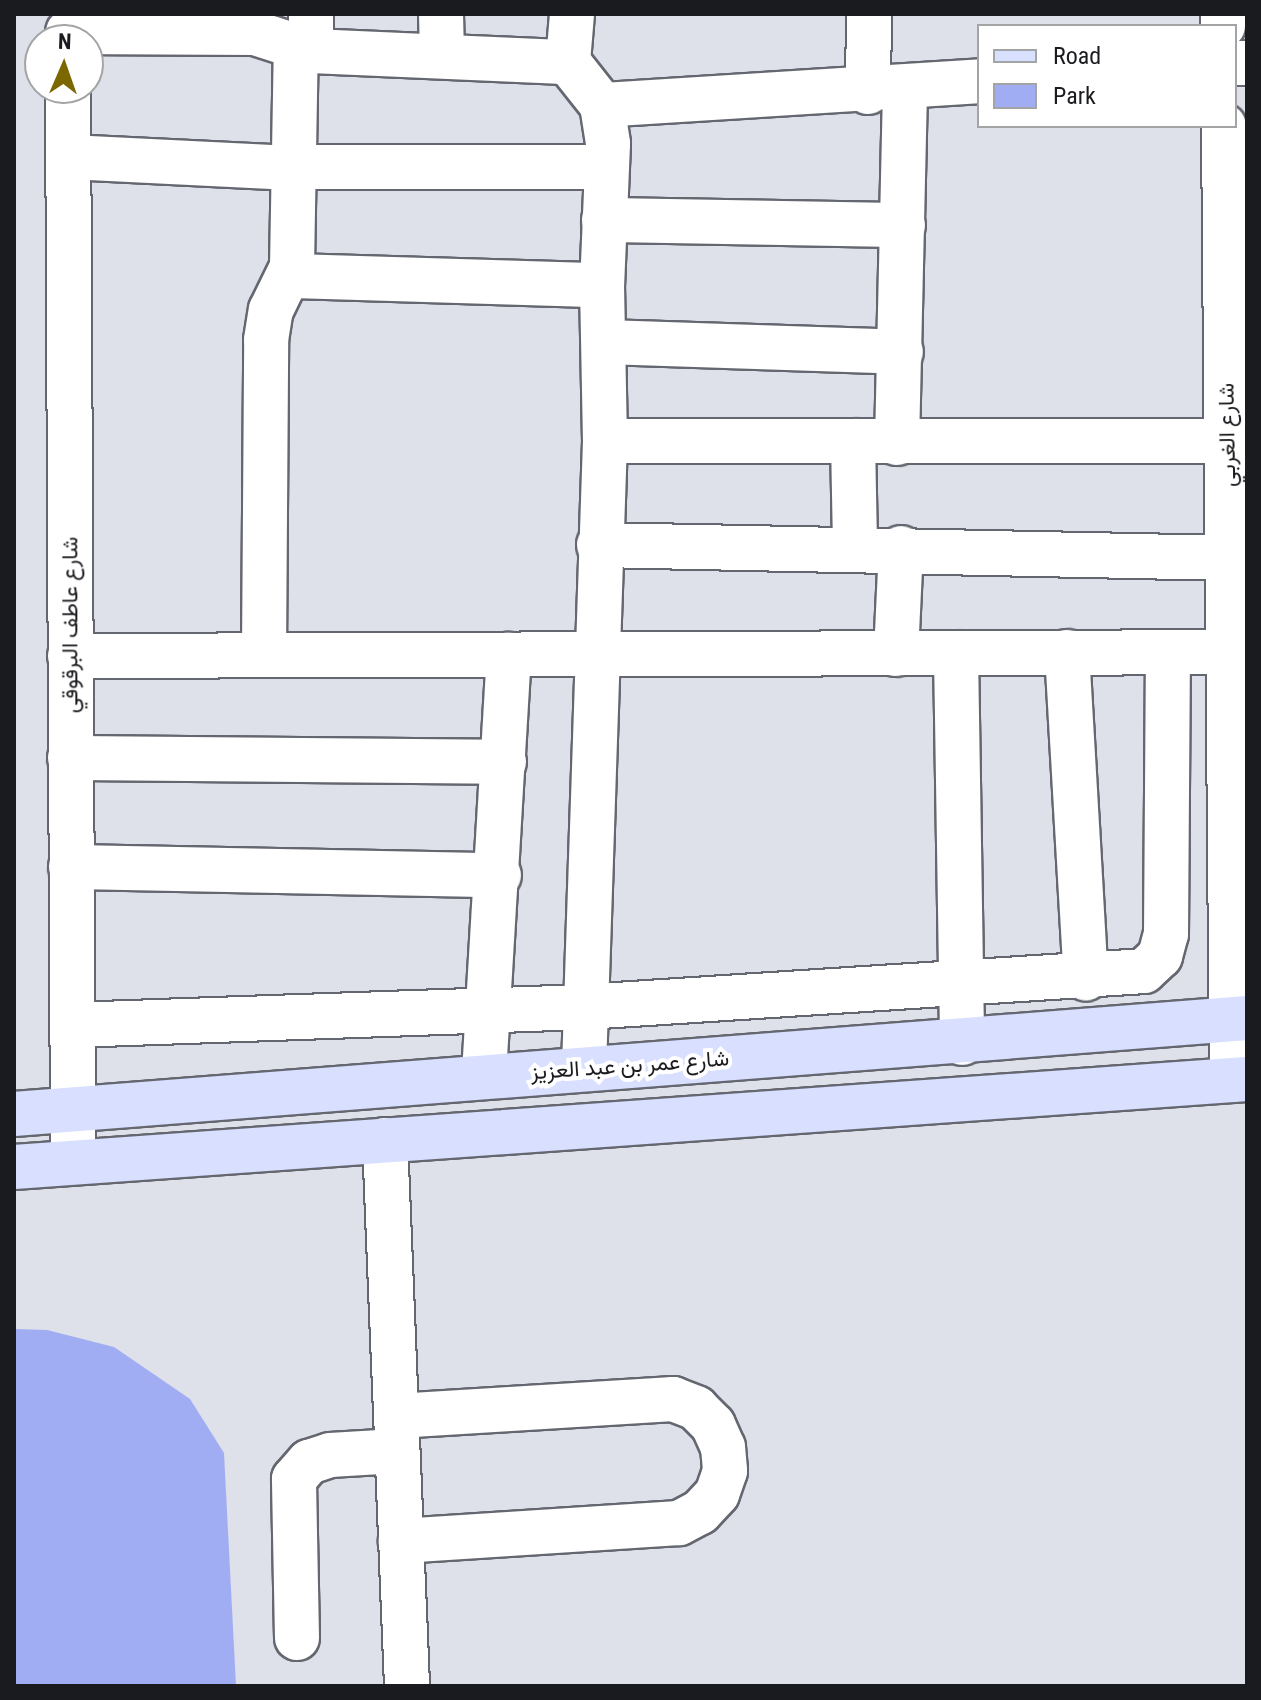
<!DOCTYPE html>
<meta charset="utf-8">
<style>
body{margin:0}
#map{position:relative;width:1261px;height:1700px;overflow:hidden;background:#dee0ea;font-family:"Roboto Condensed",Vazirmatn,sans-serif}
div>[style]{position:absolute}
.green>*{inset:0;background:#a1adf2}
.roads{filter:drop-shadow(2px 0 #656770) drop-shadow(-2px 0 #656770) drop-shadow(0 2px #656770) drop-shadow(0 -2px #656770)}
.minor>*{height:44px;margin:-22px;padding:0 22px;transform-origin:22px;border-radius:22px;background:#fff}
.major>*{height:44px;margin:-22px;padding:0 22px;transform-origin:22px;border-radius:22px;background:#d9dfff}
span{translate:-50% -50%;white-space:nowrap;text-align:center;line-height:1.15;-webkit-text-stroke:8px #fff;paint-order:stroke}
.street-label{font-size:22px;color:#1a1b1e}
.frame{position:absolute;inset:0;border:16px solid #1a1b1e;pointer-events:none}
.legend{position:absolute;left:977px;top:24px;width:260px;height:104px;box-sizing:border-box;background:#fff;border:2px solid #a3a4a5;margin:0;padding:10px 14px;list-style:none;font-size:24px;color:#1a1b1e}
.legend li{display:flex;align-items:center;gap:16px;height:40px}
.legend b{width:40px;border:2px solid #a3a4a5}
.north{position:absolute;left:24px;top:24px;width:80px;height:80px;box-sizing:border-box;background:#fff;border:2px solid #a3a4a5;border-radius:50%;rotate:2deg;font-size:22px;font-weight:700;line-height:32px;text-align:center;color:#1a1b1e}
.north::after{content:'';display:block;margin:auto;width:28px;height:36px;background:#7c6800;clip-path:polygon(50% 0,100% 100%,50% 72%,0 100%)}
</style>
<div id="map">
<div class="green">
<div style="clip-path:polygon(14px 1329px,47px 1330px,114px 1347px,190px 1399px,224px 1453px,236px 1686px,14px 1686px)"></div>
</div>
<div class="roads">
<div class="minor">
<div style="left:441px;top:14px;width:41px;rotate:88.6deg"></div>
<div style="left:572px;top:14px;width:48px;rotate:94.8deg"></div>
<div style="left:568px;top:62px;width:55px;rotate:51.7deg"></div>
<div style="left:602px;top:105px;width:39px;rotate:81deg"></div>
<div style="left:608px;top:144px;width:141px;rotate:92.4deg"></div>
<div style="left:602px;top:285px;width:156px;rotate:88.9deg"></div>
<div style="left:605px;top:441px;width:627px;rotate:91.92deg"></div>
<div style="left:1223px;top:26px;width:12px;rotate:-90deg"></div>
<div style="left:68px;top:32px;width:187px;rotate:0.3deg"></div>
<div style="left:255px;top:33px;width:59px;rotate:17.8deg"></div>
<div style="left:311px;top:51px;width:257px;rotate:2.5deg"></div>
<div style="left:311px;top:51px;width:37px;rotate:-90deg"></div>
<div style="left:1235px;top:63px;width:12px"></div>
<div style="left:68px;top:88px;width:1074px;rotate:89.73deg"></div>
<div style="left:868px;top:92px;width:78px;rotate:-89.3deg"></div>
<div style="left:602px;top:105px;width:378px;rotate:-3.6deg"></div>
<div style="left:1224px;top:126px;width:954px;rotate:89.52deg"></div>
<div style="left:69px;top:157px;width:208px;rotate:2.8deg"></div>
<div style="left:277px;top:167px;width:329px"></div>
<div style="left:604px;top:220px;width:299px;rotate:1deg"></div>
<div style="left:290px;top:276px;width:312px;rotate:1.7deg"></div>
<div style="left:604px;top:342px;width:297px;rotate:1.9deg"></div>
<div style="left:605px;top:441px;width:622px"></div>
<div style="left:853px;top:441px;width:106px;rotate:88.9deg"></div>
<div style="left:897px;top:443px;width:356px;rotate:-88.7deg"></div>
<div style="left:599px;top:545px;width:629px;rotate:1.18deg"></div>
<div style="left:1067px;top:652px;width:327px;rotate:86.7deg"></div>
<div style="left:956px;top:653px;width:390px;rotate:89.1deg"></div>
<div style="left:896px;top:654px;width:106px;rotate:-87.3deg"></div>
<div style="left:264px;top:655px;width:315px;rotate:-89.6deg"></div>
<div style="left:266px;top:340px;width:30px;rotate:-81deg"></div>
<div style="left:271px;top:310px;width:48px;rotate:-64deg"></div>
<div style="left:292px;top:267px;width:221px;rotate:-89deg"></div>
<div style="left:70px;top:656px;width:1177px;rotate:-0.19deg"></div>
<div style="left:70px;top:758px;width:434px;rotate:0.5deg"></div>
<div style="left:71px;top:867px;width:428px;rotate:1.1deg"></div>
<div style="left:72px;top:1025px;width:513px;rotate:-2.01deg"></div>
<div style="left:585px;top:1007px;width:560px;rotate:-3.68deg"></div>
<div style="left:1144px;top:971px;width:22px;rotate:-43deg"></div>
<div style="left:1160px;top:956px;width:23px;rotate:-75deg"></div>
<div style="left:1166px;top:934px;width:281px;rotate:-89.6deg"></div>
<div style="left:484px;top:1074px;width:420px;rotate:-86.6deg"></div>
<div style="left:385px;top:1140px;width:546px;rotate:87.69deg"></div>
<div style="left:396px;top:1416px;width:278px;rotate:-3.5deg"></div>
<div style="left:673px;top:1399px;width:25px;rotate:21deg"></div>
<div style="left:696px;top:1408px;width:24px;rotate:45deg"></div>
<div style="left:713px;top:1425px;width:24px;rotate:66deg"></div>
<div style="left:723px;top:1447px;width:24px;rotate:85deg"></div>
<div style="left:725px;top:1471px;width:24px;rotate:109deg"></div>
<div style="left:717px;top:1494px;width:25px;rotate:133deg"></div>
<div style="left:700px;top:1512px;width:24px;rotate:152deg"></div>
<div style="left:679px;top:1523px;width:279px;rotate:176.3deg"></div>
<div style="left:297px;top:1638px;width:159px;rotate:-91.1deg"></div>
<div style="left:294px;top:1479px;width:23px;rotate:-49deg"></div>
<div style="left:309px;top:1462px;width:22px;rotate:-18deg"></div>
<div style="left:330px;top:1455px;width:67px;rotate:-3.4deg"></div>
</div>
<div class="major">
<div style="left:14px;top:1114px;width:1237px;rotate:-4.45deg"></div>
<div style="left:14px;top:1167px;width:1236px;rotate:-4.08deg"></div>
</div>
</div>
<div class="street-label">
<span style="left:1227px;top:435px;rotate:-91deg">شارع الغربي</span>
<span style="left:70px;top:625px;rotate:-90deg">شارع عاطف البرقوقي</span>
<span style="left:630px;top:1065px;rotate:-4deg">شارع عمر بن عبد العزيز</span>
</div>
<div class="frame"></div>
<ul class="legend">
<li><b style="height:10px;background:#d9dfff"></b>Road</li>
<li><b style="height:22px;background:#a1adf2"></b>Park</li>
</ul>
<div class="north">N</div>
</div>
